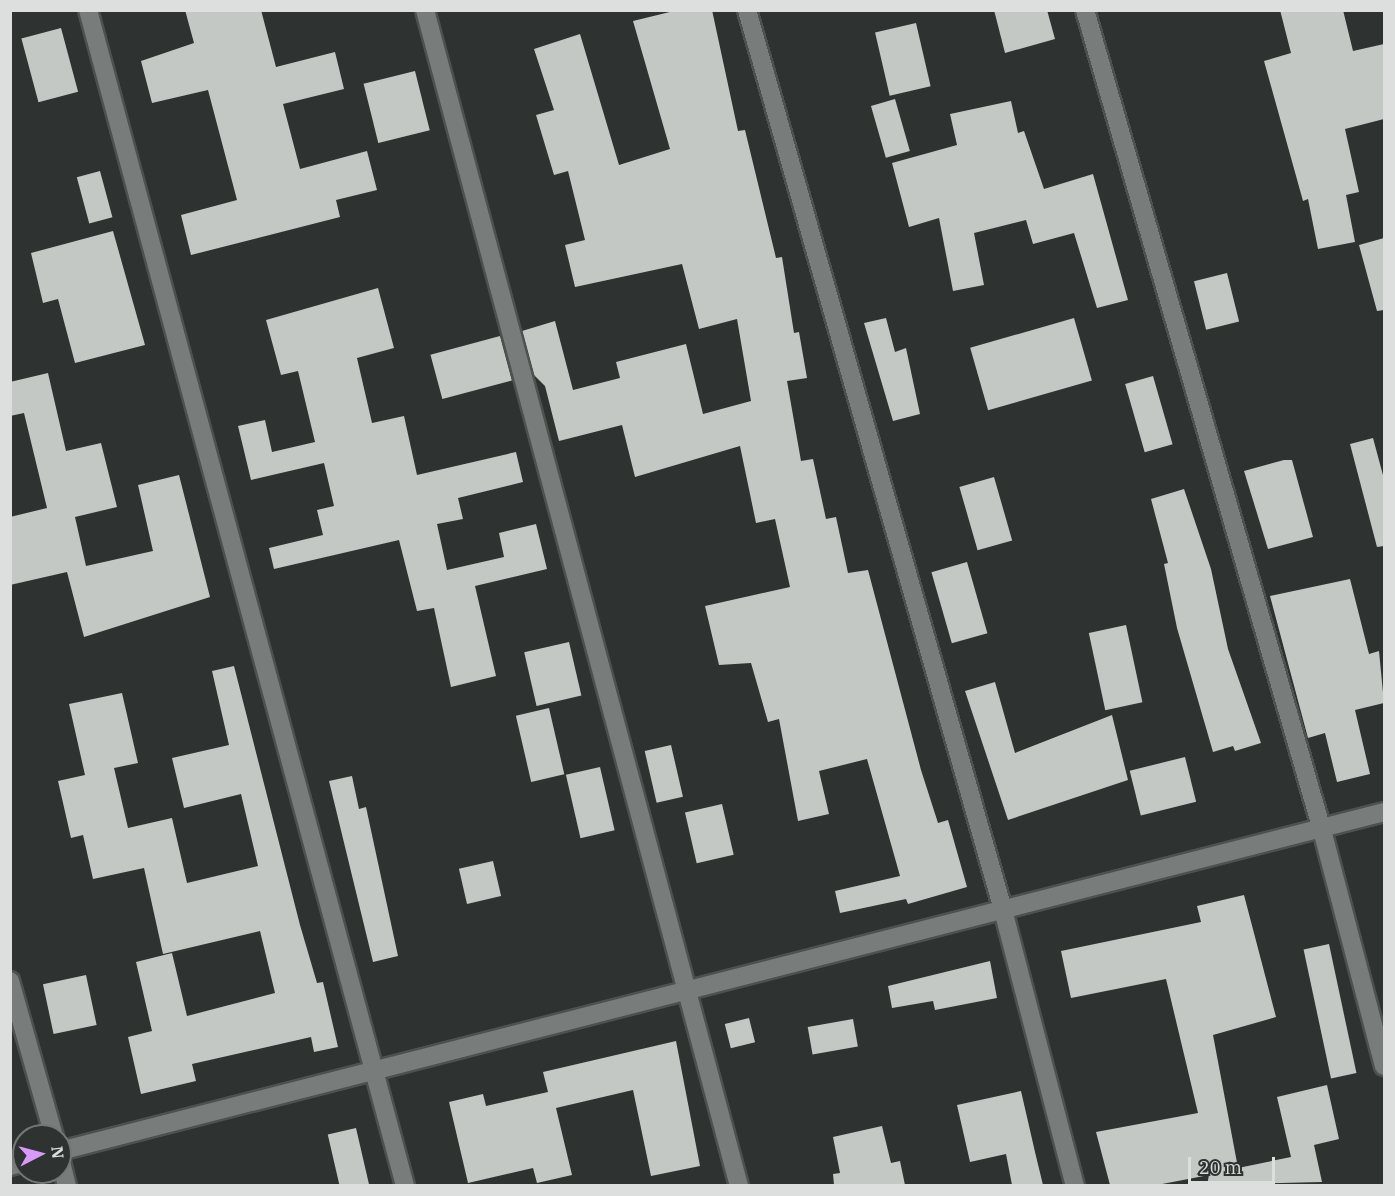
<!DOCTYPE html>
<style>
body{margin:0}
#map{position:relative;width:1395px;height:1196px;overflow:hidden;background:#2e3230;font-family:"IBM Plex Serif",serif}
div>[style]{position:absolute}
.building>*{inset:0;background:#c3c8c5;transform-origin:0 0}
.roads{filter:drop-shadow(2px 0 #4d514f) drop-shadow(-2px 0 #4d514f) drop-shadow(0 2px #4d514f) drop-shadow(0 -2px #4d514f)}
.minor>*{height:18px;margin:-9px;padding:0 9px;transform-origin:9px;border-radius:9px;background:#787c7a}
span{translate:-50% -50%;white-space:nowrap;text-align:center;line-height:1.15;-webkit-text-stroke:6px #2e3230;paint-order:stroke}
.frame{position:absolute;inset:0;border:12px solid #dcdfde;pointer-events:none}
.north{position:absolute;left:12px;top:1124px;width:60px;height:60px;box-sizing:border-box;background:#2e3230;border:2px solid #747776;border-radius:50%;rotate:84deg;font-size:16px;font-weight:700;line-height:24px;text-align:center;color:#dcdfde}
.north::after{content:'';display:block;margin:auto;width:21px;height:27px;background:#d89af8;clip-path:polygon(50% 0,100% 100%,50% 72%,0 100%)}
.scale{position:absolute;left:1188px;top:1157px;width:87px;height:27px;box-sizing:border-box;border:3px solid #dcdfde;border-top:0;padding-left:8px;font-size:18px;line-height:21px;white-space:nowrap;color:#dcdfde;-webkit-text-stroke:4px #2e3230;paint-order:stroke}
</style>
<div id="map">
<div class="building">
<div style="clip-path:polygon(185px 10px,261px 10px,276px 67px,335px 52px,344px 89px,283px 104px,300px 169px,367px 151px,377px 190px,336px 200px,340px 217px,191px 255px,181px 215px,237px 200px,208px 90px,152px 103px,141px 61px,194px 43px)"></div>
<div style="clip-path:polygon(678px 10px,712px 10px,738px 131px,745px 130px,776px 258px,782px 257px,794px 333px,799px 332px,807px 378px,787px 381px,801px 461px,813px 459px,826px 519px,836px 517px,848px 573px,868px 570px,921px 770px,938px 823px,948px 820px,967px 887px,908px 904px,906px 899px,840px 913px,835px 891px,900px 876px,867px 759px,819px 771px,829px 814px,798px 821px,779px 719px,768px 722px,751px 663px,719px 665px,705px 606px,790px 587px,775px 519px,756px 523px,740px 446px,635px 477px,622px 425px,559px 441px,545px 386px,534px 375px,522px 331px,555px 321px,573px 390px,620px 378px,616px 362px,686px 344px,703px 414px,751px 401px,737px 319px,699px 329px,682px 264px,575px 287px,565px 245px,585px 240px,568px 171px,554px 175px,536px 115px,554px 110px,534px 49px,580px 34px,619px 165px,670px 149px,633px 21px)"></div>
<div style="clip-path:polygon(994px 10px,1047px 10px,1055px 39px,1005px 53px)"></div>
<div style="clip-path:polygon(1280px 10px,1343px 10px,1353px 51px,1384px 44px,1384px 119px,1345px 129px,1359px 192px,1346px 195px,1355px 242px,1318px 249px,1308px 199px,1303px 201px,1264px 61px,1291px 53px)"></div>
<div style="left:916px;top:23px;width:65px;height:42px;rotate:77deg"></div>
<div style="left:61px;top:28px;width:66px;height:41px;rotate:75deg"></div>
<div style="left:415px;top:71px;width:61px;height:53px;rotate:76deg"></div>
<div style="left:895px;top:99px;width:54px;height:25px;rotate:74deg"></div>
<div style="clip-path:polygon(1011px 101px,1018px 133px,1024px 131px,1044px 189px,1093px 174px,1128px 300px,1097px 308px,1074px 233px,1033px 244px,1026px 220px,974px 233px,984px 285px,953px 291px,939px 218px,909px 227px,892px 163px,957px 145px,950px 114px)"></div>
<div style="left:100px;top:171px;width:48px;height:24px;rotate:75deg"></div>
<div style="clip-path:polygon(113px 231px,145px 345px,75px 363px,58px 299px,43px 303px,31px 253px)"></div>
<div style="clip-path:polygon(1384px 238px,1384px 310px,1377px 311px,1359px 245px)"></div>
<div style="left:1227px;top:273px;width:50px;height:34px;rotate:76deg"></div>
<div style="clip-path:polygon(378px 288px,394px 348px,357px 358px,372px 423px,404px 416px,417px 475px,516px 452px,523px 482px,458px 498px,463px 519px,437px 524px,447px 570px,504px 557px,499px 533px,536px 524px,547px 569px,475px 586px,496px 676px,451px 687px,434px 608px,417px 611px,399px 540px,274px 569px,269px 548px,323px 535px,317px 510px,334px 506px,324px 463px,251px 480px,238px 426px,265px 420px,272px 452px,315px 442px,298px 371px,281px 375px,266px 320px)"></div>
<div style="clip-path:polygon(886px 318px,895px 352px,906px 348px,920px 414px,893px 421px,864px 323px)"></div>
<div style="left:1074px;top:318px;width:65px;height:108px;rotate:74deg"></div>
<div style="left:500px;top:336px;width:46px;height:72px;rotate:75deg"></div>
<div style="clip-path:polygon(48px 373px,66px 451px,101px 443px,117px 507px,75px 517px,86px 566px,153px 551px,138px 485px,179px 475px,210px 597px,84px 637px,67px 572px,10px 585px,10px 517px,47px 508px,24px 413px,10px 416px,10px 382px)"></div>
<div style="left:1153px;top:376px;width:71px;height:29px;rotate:74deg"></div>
<div style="clip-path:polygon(1373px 438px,1384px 479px,1384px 546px,1377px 547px,1350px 444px)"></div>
<div style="clip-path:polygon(1284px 460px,1292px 460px,1313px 537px,1268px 549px,1244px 471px)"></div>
<div style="left:994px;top:477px;width:66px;height:36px;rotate:74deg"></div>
<div style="clip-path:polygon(1184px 489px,1211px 569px,1228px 649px,1261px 743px,1235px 751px,1233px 746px,1213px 752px,1177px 628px,1164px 564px,1168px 563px,1151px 499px)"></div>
<div style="left:967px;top:562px;width:74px;height:37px;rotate:74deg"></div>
<div style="clip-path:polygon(1350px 579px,1369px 654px,1379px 651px,1384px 703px,1355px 710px,1370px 774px,1337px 782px,1325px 733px,1308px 738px,1270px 596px)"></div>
<div style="left:1126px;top:625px;width:79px;height:38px;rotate:78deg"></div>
<div style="left:569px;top:642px;width:55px;height:46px;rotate:77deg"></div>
<div style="clip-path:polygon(234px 666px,300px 925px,317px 983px,323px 982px,338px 1047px,314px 1052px,311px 1037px,192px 1064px,196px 1081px,141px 1094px,128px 1037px,152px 1031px,136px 962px,172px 953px,187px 1016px,275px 993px,260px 931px,163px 954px,144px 868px,93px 879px,83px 835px,71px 838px,58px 781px,85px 775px,69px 704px,122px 693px,138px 763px,114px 768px,128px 828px,172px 818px,187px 883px,258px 866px,241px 794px,184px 808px,172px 758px,229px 745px,212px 671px)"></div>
<div style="clip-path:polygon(995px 682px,1015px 753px,1112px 715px,1128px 780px,1008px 820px,965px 691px)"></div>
<div style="left:549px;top:708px;width:68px;height:34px;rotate:77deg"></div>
<div style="left:671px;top:745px;width:53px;height:27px;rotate:77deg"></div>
<div style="left:1185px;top:757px;width:46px;height:57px;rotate:76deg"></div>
<div style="left:600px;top:767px;width:65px;height:35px;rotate:77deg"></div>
<div style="clip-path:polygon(352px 776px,359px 809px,366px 807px,398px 956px,373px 962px,329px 781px)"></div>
<div style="left:722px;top:804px;width:52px;height:38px;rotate:77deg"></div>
<div style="left:493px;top:861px;width:36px;height:35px;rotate:77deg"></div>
<div style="clip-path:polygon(1244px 895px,1276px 1017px,1213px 1035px,1238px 1168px,1291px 1157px,1277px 1097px,1327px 1085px,1339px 1139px,1314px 1145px,1322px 1182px,1207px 1185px,1209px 1175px,1157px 1185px,1110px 1185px,1096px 1132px,1198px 1113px,1166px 979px,1071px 998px,1061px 951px,1201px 922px,1197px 906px)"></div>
<div style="left:1329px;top:944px;width:132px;height:26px;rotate:78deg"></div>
<div style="clip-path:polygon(990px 961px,997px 998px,935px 1010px,933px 1001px,892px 1008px,888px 986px)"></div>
<div style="left:86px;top:975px;width:51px;height:44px;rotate:78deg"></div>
<div style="left:749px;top:1018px;width:25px;height:25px;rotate:76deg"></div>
<div style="left:853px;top:1019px;width:28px;height:46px;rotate:80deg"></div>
<div style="clip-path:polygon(676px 1041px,700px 1166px,651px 1176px,633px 1090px,556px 1108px,572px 1175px,537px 1183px,533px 1168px,468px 1183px,449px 1102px,483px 1094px,486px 1106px,548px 1092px,543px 1072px)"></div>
<div style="clip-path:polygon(1021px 1091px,1035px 1152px,1043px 1185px,1012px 1185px,1006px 1154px,970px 1162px,957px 1105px)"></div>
<div style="clip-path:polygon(882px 1126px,891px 1163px,900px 1161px,905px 1185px,834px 1185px,833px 1174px,840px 1173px,833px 1137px)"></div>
<div style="left:356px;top:1128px;width:58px;height:29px;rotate:77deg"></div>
</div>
<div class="roads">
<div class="minor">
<div style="left:88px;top:10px;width:1218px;rotate:74.91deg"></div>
<div style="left:425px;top:10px;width:1217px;rotate:75.05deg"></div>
<div style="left:747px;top:10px;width:936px;rotate:74.12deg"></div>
<div style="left:1003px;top:910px;width:285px;rotate:75.4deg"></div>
<div style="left:1085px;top:10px;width:854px;rotate:73.88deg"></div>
<div style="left:1322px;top:830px;width:244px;rotate:75.3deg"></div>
<div style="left:10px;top:981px;width:161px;rotate:74.2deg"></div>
<div style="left:60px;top:1151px;width:1367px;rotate:-14.36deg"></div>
<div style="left:60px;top:1158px;width:29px;rotate:76deg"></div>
<div style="left:10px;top:1166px;width:15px;rotate:-16deg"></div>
</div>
</div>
<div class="frame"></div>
<div class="north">N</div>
<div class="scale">20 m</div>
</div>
